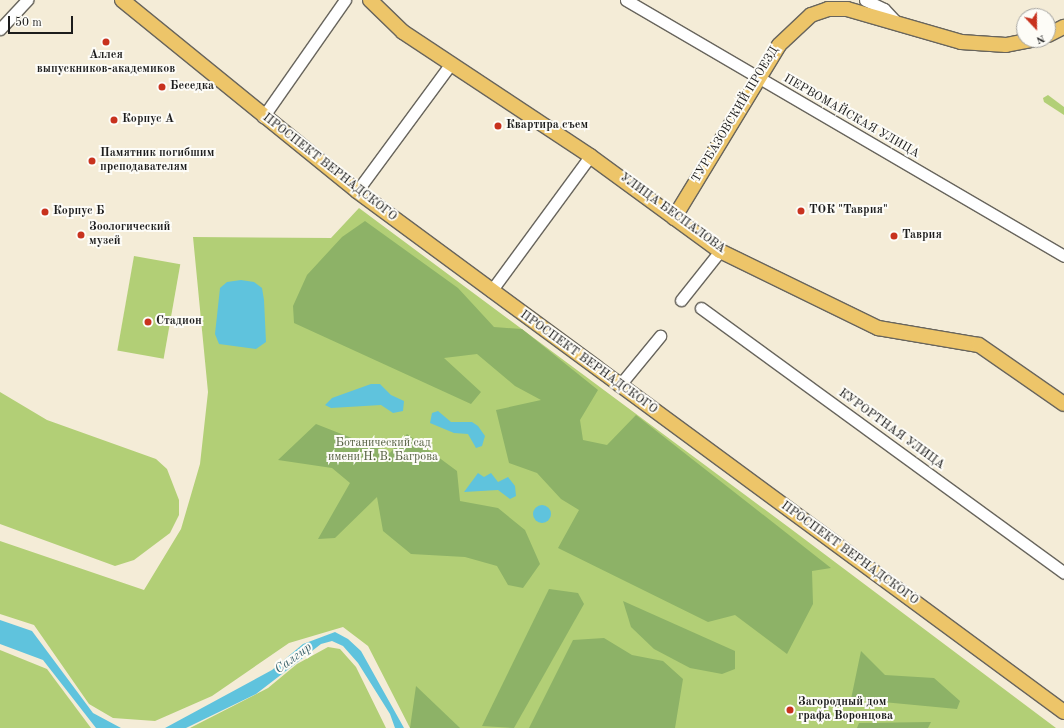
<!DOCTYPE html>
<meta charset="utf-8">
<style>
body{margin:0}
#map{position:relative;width:1064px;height:728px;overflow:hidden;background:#f4ecd7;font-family:"Old Standard TT",serif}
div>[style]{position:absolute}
.green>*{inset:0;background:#b2cf76;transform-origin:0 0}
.forest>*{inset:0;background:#8db267}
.water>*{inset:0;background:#5fc3dd}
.round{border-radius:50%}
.roads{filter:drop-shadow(1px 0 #68655d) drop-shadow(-1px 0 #68655d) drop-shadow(0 1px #68655d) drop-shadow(0 -1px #68655d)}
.minor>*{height:11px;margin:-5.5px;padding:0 5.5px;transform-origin:5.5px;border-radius:5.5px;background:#fff}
.major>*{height:14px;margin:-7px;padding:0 7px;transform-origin:7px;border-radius:7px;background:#edc569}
.dots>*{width:11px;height:11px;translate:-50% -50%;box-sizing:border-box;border:2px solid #fdfcf7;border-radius:50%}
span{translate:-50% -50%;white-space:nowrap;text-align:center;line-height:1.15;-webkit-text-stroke:4px #fdfcf7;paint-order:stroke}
.poi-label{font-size:12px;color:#1c1c1c;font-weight:700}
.left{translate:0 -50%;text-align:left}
.street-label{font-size:12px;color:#1c1c1c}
.park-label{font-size:12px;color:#505b3c}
.water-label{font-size:13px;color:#375f69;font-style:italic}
.north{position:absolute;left:1016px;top:8px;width:40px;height:40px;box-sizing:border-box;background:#fdfcf7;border:1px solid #a3a29f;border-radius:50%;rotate:158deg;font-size:11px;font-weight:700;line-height:16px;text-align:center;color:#1c1c1c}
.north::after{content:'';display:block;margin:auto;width:14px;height:18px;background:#c8321e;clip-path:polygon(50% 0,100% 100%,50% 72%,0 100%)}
.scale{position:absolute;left:8px;top:16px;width:65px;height:18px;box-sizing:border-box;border:2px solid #1c1c1c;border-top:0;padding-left:5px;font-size:12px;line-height:14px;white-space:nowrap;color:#1c1c1c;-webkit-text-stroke:3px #fdfcf7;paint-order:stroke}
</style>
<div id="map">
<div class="green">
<div style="clip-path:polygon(1048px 95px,1064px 107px,1064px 115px,1044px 102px,1043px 98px)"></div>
<div style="clip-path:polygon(359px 208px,787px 526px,1056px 728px,410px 728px,368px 646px,343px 627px,289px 643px,212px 696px,155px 721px,113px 718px,89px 704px,34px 625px,0 614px,0 541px,144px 590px,181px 529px,200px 464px,208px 392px,193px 237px,331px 238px)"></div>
<div style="left:134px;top:256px;width:47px;height:96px;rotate:10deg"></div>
<div style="clip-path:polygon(0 392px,47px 420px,156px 459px,167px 469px,179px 500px,179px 515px,170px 533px,134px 560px,115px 566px,0 524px)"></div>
<div style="clip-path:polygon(328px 647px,340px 649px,356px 667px,386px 728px,190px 728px,268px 688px,297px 664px)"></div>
<div style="clip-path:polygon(0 650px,47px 669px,91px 728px,0 728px)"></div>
</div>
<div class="forest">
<div style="clip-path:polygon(365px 221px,458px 288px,494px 327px,522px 329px,598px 390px,580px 420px,583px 440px,607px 445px,636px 415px,831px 568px,812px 571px,813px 604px,787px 654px,735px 615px,708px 622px,558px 548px,579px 510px,561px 499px,537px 473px,509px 463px,496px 410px,541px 400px,515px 386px,477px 354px,444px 358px,481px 392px,471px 404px,294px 323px,293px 306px,307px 275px,342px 237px)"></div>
<div style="clip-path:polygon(316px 424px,390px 453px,407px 434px,457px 471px,460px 501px,498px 508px,525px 530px,540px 564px,523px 588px,508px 585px,497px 566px,465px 557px,411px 554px,383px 531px,377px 497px,335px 538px,318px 539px,350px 483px,332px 468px,278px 460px)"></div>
<div style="clip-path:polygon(549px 589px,578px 593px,584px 604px,514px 728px,482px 726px)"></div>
<div style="clip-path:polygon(623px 601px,735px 651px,735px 669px,722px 674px,690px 668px,654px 649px,631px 627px)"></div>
<div style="clip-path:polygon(604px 638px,632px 655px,663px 661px,683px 679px,675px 728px,529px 728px,573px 640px)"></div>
<div style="clip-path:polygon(861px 651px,885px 675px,934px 678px,960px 701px,957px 709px,851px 699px)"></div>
<div style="clip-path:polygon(416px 686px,460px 728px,410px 728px)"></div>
<div style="clip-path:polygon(931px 722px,928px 728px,857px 728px,859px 723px)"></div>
</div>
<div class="water">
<div style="clip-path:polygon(241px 280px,254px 282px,262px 288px,264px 300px,266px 342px,256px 349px,219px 344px,215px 334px,220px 288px,227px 282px)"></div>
<div style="clip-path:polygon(371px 384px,380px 384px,391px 395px,404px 401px,403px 411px,393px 413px,381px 405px,331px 408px,325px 405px,332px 398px)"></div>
<div style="clip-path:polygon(438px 411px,451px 422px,472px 422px,478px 426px,485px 436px,482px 446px,476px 448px,468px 434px,454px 433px,430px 423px,432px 413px)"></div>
<div style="clip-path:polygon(478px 473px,484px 477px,491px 473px,498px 482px,508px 477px,515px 486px,516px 496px,510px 499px,498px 490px,464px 492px)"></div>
<div class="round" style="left:533px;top:505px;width:18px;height:18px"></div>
<div style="clip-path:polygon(0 620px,32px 631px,93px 713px,121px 728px,96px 728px,43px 660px,0 644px)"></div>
<div style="clip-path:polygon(335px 632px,348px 639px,361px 651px,404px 728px,395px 728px,390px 714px,358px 663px,343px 646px,332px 641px,321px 644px,256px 694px,186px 728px,165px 728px,272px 670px,303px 644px)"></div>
</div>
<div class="roads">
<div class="minor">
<div style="left:626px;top:0;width:507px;rotate:30.31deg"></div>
<div style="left:865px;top:0;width:21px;rotate:25deg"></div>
<div style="left:884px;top:9px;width:21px;rotate:47deg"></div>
<div style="left:0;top:29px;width:40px;rotate:-47deg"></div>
<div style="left:263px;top:117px;width:143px;rotate:-55deg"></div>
<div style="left:357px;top:191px;width:157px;rotate:-53.6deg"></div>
<div style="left:491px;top:291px;width:167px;rotate:-53.7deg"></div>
<div style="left:681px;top:300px;width:63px;rotate:-51.5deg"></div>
<div style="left:701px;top:308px;width:449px;rotate:36.1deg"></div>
<div style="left:619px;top:386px;width:65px;rotate:-50.6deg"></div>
</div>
<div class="major">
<div style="left:122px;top:0;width:303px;rotate:39.1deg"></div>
<div style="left:357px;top:191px;width:878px;rotate:36.39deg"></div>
<div style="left:370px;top:0;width:46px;rotate:44.1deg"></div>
<div style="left:403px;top:32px;width:224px;rotate:33.5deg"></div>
<div style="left:590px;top:156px;width:161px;rotate:36.2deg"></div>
<div style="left:720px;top:251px;width:176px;rotate:26deg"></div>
<div style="left:878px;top:328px;width:102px;rotate:9.6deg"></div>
<div style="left:979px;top:345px;width:103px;rotate:34.8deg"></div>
<div style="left:1048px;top:35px;width:18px;rotate:-27deg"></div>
<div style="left:674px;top:218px;width:202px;rotate:-58.7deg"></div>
<div style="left:779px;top:45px;width:44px;rotate:-43.2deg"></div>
<div style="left:811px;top:15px;width:18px;rotate:-19deg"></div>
<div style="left:828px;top:9px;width:19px"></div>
<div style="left:847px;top:9px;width:119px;rotate:16.1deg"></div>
<div style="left:961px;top:42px;width:45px;rotate:3.8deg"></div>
<div style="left:1006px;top:45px;width:25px;rotate:-11deg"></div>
</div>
</div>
<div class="dots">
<div style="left:106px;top:42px;background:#c8321e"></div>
<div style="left:162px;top:87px;background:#c8321e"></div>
<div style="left:114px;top:120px;background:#c8321e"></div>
<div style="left:498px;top:126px;background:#c8321e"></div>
<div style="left:92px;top:161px;background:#c8321e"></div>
<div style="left:801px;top:211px;background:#c8321e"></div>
<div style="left:45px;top:212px;background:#c8321e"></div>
<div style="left:81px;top:235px;background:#c8321e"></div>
<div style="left:894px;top:236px;background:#c8321e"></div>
<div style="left:148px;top:322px;background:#c8321e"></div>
<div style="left:790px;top:710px;background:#c8321e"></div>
</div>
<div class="poi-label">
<span style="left:106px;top:63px">Аллея<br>выпускников-академиков</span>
<span class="left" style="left:170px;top:87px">Беседка</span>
<span class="left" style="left:122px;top:120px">Корпус А</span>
<span class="left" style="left:506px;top:126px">Квартира съем</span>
<span class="left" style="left:100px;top:161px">Памятник погибшим<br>преподавателям</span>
<span class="left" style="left:809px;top:211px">ТОК "Таврия"</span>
<span class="left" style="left:53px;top:212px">Корпус Б</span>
<span class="left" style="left:89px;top:235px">Зоологический<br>музей</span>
<span class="left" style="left:902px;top:236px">Таврия</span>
<span class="left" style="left:156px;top:322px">Стадион</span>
<span class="left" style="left:798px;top:710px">Загородный дом<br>графа Воронцова</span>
</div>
<div class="street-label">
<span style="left:736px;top:115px;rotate:-59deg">ТУРБАЗОВСКИЙ ПРОЕЗД</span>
<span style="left:851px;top:117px;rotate:30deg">ПЕРВОМАЙСКАЯ УЛИЦА</span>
<span style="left:329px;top:168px;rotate:38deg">ПРОСПЕКТ ВЕРНАДСКОГО</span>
<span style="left:672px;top:214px;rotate:36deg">УЛИЦА БЕСПАЛОВА</span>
<span style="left:588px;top:363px;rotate:36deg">ПРОСПЕКТ ВЕРНАДСКОГО</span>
<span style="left:891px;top:430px;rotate:36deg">КУРОРТНАЯ УЛИЦА</span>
<span style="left:849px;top:554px;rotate:36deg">ПРОСПЕКТ ВЕРНАДСКОГО</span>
</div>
<div class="park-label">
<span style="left:383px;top:451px">Ботанический сад<br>имени Н. В. Багрова</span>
</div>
<div class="water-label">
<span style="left:294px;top:659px;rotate:-37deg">Салгир</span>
</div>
<div class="north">N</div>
<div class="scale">50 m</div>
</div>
